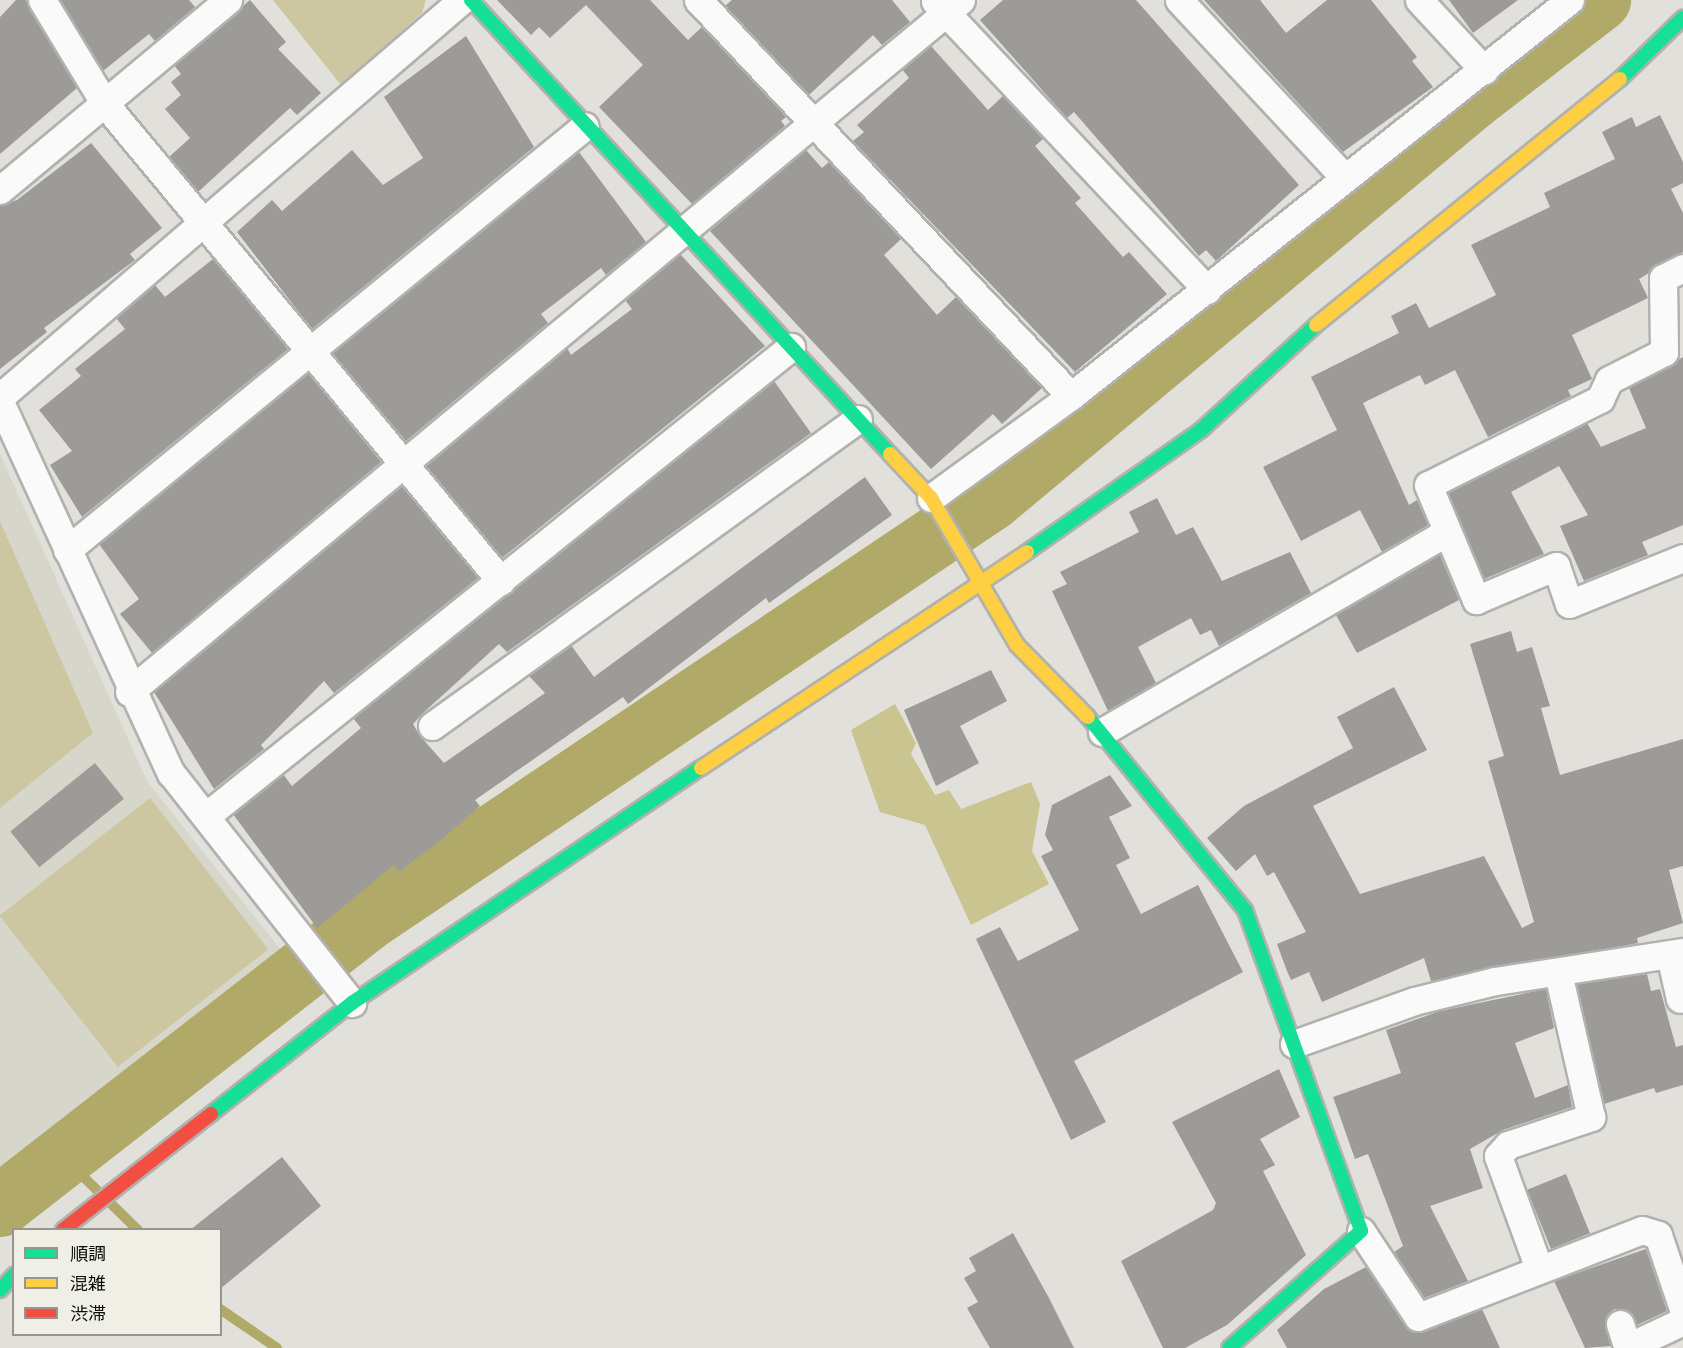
<!DOCTYPE html>
<meta charset="utf-8">
<style>
body{margin:0}
#map{position:relative;width:1683px;height:1348px;overflow:hidden;background:#e1e0db;font-family:Overpass,"Noto Sans JP",sans-serif}
div>[style]{position:absolute}
.built>*{inset:0;background:#d7d6ca}
.green>*{inset:0;background:#ccc7a0;transform-origin:0 0}
.forest>*{inset:0;background:#cac490}
.stream>*{height:10px;margin:-5px;padding:0 5px;transform-origin:5px;border-radius:5px;background:#b1a968}
.river>*{height:62px;margin:-31px;padding:0 31px;transform-origin:31px;border-radius:31px;background:#b1a968}
.building>*{inset:0;background:#9c9b97;transform-origin:0 0}
.roads{filter:drop-shadow(2px 0 #b2b1ad) drop-shadow(-2px 0 #b2b1ad) drop-shadow(0 2px #b2b1ad) drop-shadow(0 -2px #b2b1ad)}
.street>*{height:27px;margin:-13.5px;padding:0 13.5px;transform-origin:13.5px;border-radius:13.5px;background:#fafafa}
.fast>*{height:14px;margin:-7px;padding:0 7px;transform-origin:7px;border-radius:7px;background:#16e098}
.slow>*{height:14px;margin:-7px;padding:0 7px;transform-origin:7px;border-radius:7px;background:#ffcf43}
.jam>*{height:14px;margin:-7px;padding:0 7px;transform-origin:7px;border-radius:7px;background:#f24e42}
span{translate:-50% -50%;white-space:nowrap;text-align:center;line-height:1.15;-webkit-text-stroke:5px #f0efe6;paint-order:stroke}
.legend{position:absolute;left:12px;top:1228px;width:210px;height:108px;box-sizing:border-box;background:#f0efe6;border:2px solid #96958e;margin:0;padding:8px 10px;list-style:none;font-size:18px;color:#0e0e0b}
.legend li{display:flex;align-items:center;gap:12px;height:30px}
.legend b{width:30px;border:2px solid #96958e}
</style>
<div id="map">
<div class="built">
<div style="clip-path:polygon(0 454px,147px 781px,281px 950px,0 1186px)"></div>
</div>
<div class="green">
<div style="clip-path:polygon(273px 0,426px 0,422px 13px,341px 85px)"></div>
<div style="clip-path:polygon(0 521px,93px 733px,0 808px)"></div>
<div style="left:150px;top:798px;width:192px;height:191px;rotate:52deg"></div>
</div>
<div class="forest">
<div style="clip-path:polygon(895px 704px,916px 743px,911px 754px,935px 795px,949px 790px,961px 809px,1031px 782px,1040px 804px,1032px 851px,1049px 884px,971px 925px,925px 825px,880px 812px,867px 776px,851px 730px)"></div>
</div>
<div class="stream">
<div style="left:60px;top:1154px;width:109px;rotate:44.3deg"></div>
<div style="left:220px;top:1309px;width:69px;rotate:34.4deg"></div>
</div>
<div class="river">
<div style="left:0;top:1206px;width:465px;rotate:-37.9deg"></div>
<div style="left:367px;top:920px;width:752px;rotate:-33.94deg"></div>
<div style="left:991px;top:500px;width:626px;rotate:-39.82deg"></div>
<div style="left:1472px;top:99px;width:162px;rotate:-37.7deg"></div>
</div>
<div class="building">
<div style="clip-path:polygon(16px 0,26px 0,77px 88px,0 154px,0 17px)"></div>
<div style="clip-path:polygon(60px 0,189px 0,195px 7px,155px 41px,149px 34px,103px 71px)"></div>
<div style="clip-path:polygon(250px 0,286px 42px,278px 49px,321px 93px,297px 115px,290px 108px,198px 192px,169px 157px,190px 138px,165px 109px,181px 95px,171px 82px,181px 74px,174px 65px)"></div>
<div style="clip-path:polygon(497px 0,650px 0,688px 40px,702px 27px,786px 117px,781px 121px,785px 126px,692px 204px,599px 107px,643px 65px,586px 5px,550px 38px,539px 27px,531px 35px)"></div>
<div style="clip-path:polygon(732px 0,892px 0,910px 22px,882px 45px,873px 35px,809px 95px,725px 6px)"></div>
<div style="clip-path:polygon(1003px 0,1136px 0,1299px 185px,1216px 261px,1206px 250px,1199px 256px,1074px 112px,1067px 118px,980px 20px)"></div>
<div style="clip-path:polygon(1204px 0,1260px 0,1286px 33px,1327px 0,1371px 0,1417px 57px,1412px 61px,1433px 87px,1343px 152px)"></div>
<div style="clip-path:polygon(1449px 0,1518px 0,1473px 33px)"></div>
<div style="clip-path:polygon(466px 36px,534px 147px,312px 329px,237px 232px,272px 200px,282px 211px,352px 150px,383px 185px,423px 158px,384px 97px)"></div>
<div style="clip-path:polygon(931px 46px,988px 110px,1003px 96px,1043px 139px,1035px 146px,1081px 198px,1075px 203px,1123px 257px,1129px 252px,1167px 294px,1075px 372px,853px 141px,864px 132px,857px 125px,909px 78px,902px 69px)"></div>
<div style="clip-path:polygon(1660px 115px,1683px 162px,1683px 183px,1671px 189px,1683px 213px,1683px 252px,1639px 279px,1648px 298px,1572px 335px,1592px 379px,1568px 390px,1571px 396px,1488px 437px,1455px 370px,1425px 385px,1420px 375px,1363px 403px,1409px 505px,1417px 500px,1428px 525px,1382px 552px,1360px 510px,1301px 541px,1263px 467px,1337px 430px,1311px 377px,1399px 333px,1391px 316px,1416px 303px,1429px 328px,1496px 295px,1471px 245px,1550px 207px,1544px 193px,1615px 159px,1602px 132px,1632px 117px,1636px 127px)"></div>
<div style="clip-path:polygon(91px 143px,162px 228px,130px 254px,135px 260px,44px 328px,47px 332px,0 369px,0 205px,17px 200px)"></div>
<div style="clip-path:polygon(806px 150px,822px 168px,829px 162px,901px 239px,884px 255px,937px 315px,956px 297px,1042px 388px,1002px 424px,993px 414px,931px 469px,710px 231px)"></div>
<div style="clip-path:polygon(579px 152px,646px 242px,606px 275px,601px 268px,541px 314px,548px 323px,406px 441px,332px 353px)"></div>
<div style="clip-path:polygon(680px 254px,765px 346px,502px 558px,426px 466px,567px 348px,571px 355px,632px 309px,625px 300px)"></div>
<div style="clip-path:polygon(213px 259px,288px 349px,82px 517px,50px 465px,72px 451px,39px 410px,81px 376px,75px 369px,125px 329px,116px 318px,155px 285px,165px 297px)"></div>
<div style="clip-path:polygon(1683px 357px,1683px 525px,1642px 542px,1648px 555px,1584px 581px,1560px 526px,1588px 515px,1559px 466px,1511px 492px,1544px 554px,1484px 579px,1448px 493px,1587px 423px,1601px 447px,1646px 428px,1629px 388px)"></div>
<div style="clip-path:polygon(308px 373px,381px 462px,152px 653px,120px 614px,139px 599px,99px 544px)"></div>
<div style="clip-path:polygon(774px 381px,811px 433px,507px 652px,499px 644px,422px 714px,413px 724px,420px 736px,444px 763px,545px 693px,529px 676px,571px 645px,594px 677px,865px 477px,892px 515px,769px 603px,766px 598px,628px 704px,623px 697px,475px 800px,480px 806px,441px 840px,399px 872px,394px 865px,317px 928px,233px 814px,283px 774px,292px 786px,361px 728px,353px 718px)"></div>
<div style="clip-path:polygon(402px 486px,478px 578px,334px 693px,324px 681px,261px 745px,264px 749px,214px 789px,154px 692px)"></div>
<div style="clip-path:polygon(1157px 498px,1176px 535px,1193px 527px,1222px 581px,1290px 552px,1311px 593px,1219px 646px,1211px 630px,1200px 635px,1191px 618px,1138px 647px,1156px 683px,1108px 711px,1052px 591px,1067px 584px,1060px 572px,1139px 532px,1129px 512px)"></div>
<div style="clip-path:polygon(1440px 555px,1459px 600px,1357px 653px,1336px 615px)"></div>
<div style="clip-path:polygon(1511px 631px,1517px 652px,1532px 647px,1550px 706px,1541px 708px,1560px 775px,1683px 739px,1683px 866px,1669px 870px,1683px 923px,1637px 938px,1638px 943px,1431px 981px,1424px 958px,1322px 1002px,1309px 972px,1291px 980px,1287px 971px,1277px 944px,1306px 932px,1274px 872px,1267px 876px,1255px 854px,1236px 871px,1207px 838px,1244px 806px,1353px 748px,1337px 717px,1394px 687px,1427px 750px,1313px 806px,1360px 894px,1484px 856px,1522px 928px,1534px 922px,1488px 761px,1504px 756px,1470px 644px)"></div>
<div style="clip-path:polygon(991px 670px,1007px 701px,960px 726px,979px 763px,936px 786px,904px 710px)"></div>
<div style="left:95px;top:763px;width:46px;height:109px;rotate:51deg"></div>
<div style="clip-path:polygon(1110px 775px,1132px 806px,1109px 817px,1130px 858px,1116px 865px,1141px 914px,1198px 885px,1243px 972px,1074px 1061px,1106px 1122px,1071px 1140px,976px 939px,1000px 927px,1018px 961px,1079px 930px,1041px 856px,1053px 850px,1045px 835px,1052px 805px)"></div>
<div style="clip-path:polygon(1647px 974px,1651px 991px,1660px 989px,1676px 1047px,1683px 1045px,1683px 1085px,1656px 1093px,1654px 1088px,1604px 1104px,1577px 984px)"></div>
<div style="clip-path:polygon(1546px 989px,1554px 1028px,1515px 1043px,1535px 1098px,1568px 1085px,1572px 1107px,1503px 1130px,1470px 1149px,1483px 1188px,1430px 1206px,1468px 1281px,1424px 1298px,1394px 1252px,1403px 1246px,1368px 1154px,1355px 1159px,1333px 1097px,1401px 1073px,1386px 1030px,1440px 1011px)"></div>
<div style="clip-path:polygon(1279px 1069px,1300px 1117px,1260px 1139px,1275px 1165px,1263px 1171px,1306px 1255px,1227px 1325px,1185px 1348px,1163px 1348px,1121px 1261px,1213px 1210px,1216px 1203px,1172px 1122px)"></div>
<div style="clip-path:polygon(282px 1157px,321px 1206px,220px 1289px,220px 1230px,190px 1230px)"></div>
<div style="left:1566px;top:1174px;width:64px;height:42px;rotate:68deg"></div>
<div style="clip-path:polygon(1013px 1233px,1049px 1298px,1074px 1348px,990px 1348px,967px 1308px,978px 1302px,964px 1278px,976px 1271px,969px 1258px)"></div>
<div style="clip-path:polygon(1646px 1249px,1667px 1311px,1637px 1325px,1630px 1312px,1614px 1309px,1605px 1321px,1611px 1346px,1585px 1348px,1554px 1281px)"></div>
<div style="clip-path:polygon(1366px 1267px,1410px 1330px,1424px 1332px,1482px 1309px,1500px 1348px,1287px 1348px,1277px 1330px,1324px 1289px)"></div>
</div>
<div class="roads">
<div class="street">
<div style="left:42px;top:0;width:122px;rotate:58.8deg"></div>
<div style="left:105px;top:104px;width:620px;rotate:50.3deg"></div>
<div style="left:698px;top:0;width:544px;rotate:46.71deg"></div>
<div style="left:1179px;top:0;width:243px;rotate:47deg"></div>
<div style="left:1419px;top:0;width:96px;rotate:47.1deg"></div>
<div style="left:935px;top:1px;width:397px;rotate:46.7deg"></div>
<div style="left:0;top:190px;width:297px;rotate:-39.8deg"></div>
<div style="left:1683px;top:268px;width:22px;rotate:153deg"></div>
<div style="left:1663px;top:278px;width:74px;rotate:89.2deg"></div>
<div style="left:1664px;top:352px;width:62px;rotate:153deg"></div>
<div style="left:1609px;top:380px;width:21px;rotate:115deg"></div>
<div style="left:1600px;top:399px;width:192px;rotate:153.4deg"></div>
<div style="left:1428px;top:485px;width:125px;rotate:67.3deg"></div>
<div style="left:1476px;top:600px;width:87px;rotate:-23deg"></div>
<div style="left:1556px;top:566px;width:40px;rotate:71.1deg"></div>
<div style="left:1569px;top:604px;width:123px;rotate:-22deg"></div>
<div style="left:0;top:397px;width:609px;rotate:-40.67deg"></div>
<div style="left:0;top:402px;width:409px;rotate:65.3deg"></div>
<div style="left:171px;top:773px;width:293px;rotate:51.8deg"></div>
<div style="left:931px;top:498px;width:173px;rotate:-36.1deg"></div>
<div style="left:1071px;top:396px;width:637px;rotate:-38.44deg"></div>
<div style="left:67px;top:550px;width:669px;rotate:-39.3deg"></div>
<div style="left:129px;top:692px;width:1082px;rotate:-39.75deg"></div>
<div style="left:432px;top:726px;width:525px;rotate:-35.78deg"></div>
<div style="left:1102px;top:732px;width:395px;rotate:-30.1deg"></div>
<div style="left:206px;top:816px;width:750px;rotate:-38.72deg"></div>
<div style="left:1670px;top:955px;width:45px;rotate:77.2deg"></div>
<div style="left:1294px;top:1044px;width:127px;rotate:-19.7deg"></div>
<div style="left:1414px;top:1001px;width:83px;rotate:-13.9deg"></div>
<div style="left:1495px;top:981px;width:190px;rotate:-8.8deg"></div>
<div style="left:1361px;top:1231px;width:103px;rotate:56.5deg"></div>
<div style="left:1418px;top:1317px;width:240px;rotate:-21.2deg"></div>
<div style="left:1642px;top:1230px;width:17px;rotate:17deg"></div>
<div style="left:1658px;top:1235px;width:78px;rotate:71.3deg"></div>
<div style="left:1538px;top:1266px;width:117px;rotate:-110deg"></div>
<div style="left:1498px;top:1156px;width:15px;rotate:-48deg"></div>
<div style="left:1508px;top:1145px;width:88px;rotate:-18.6deg"></div>
<div style="left:1591px;top:1117px;width:148px;rotate:-102.9deg"></div>
<div style="left:1620px;top:1324px;width:25px;rotate:72deg"></div>
<div style="left:1628px;top:1347px;width:61px;rotate:-25.3deg"></div>
</div>
<div class="fast">
<div style="left:471px;top:0;width:618px;rotate:47.3deg"></div>
<div style="left:1620px;top:79px;width:88px;rotate:-44.1deg"></div>
<div style="left:1027px;top:552px;width:213px;rotate:-35deg"></div>
<div style="left:1201px;top:430px;width:156px;rotate:-42.4deg"></div>
<div style="left:1088px;top:717px;width:249px;rotate:50.9deg"></div>
<div style="left:1245px;top:910px;width:341px;rotate:70.1deg"></div>
<div style="left:1361px;top:1231px;width:176px;rotate:138.4deg"></div>
<div style="left:211px;top:1114px;width:179px;rotate:-38.2deg"></div>
<div style="left:352px;top:1003px;width:421px;rotate:-34deg"></div>
<div style="left:0;top:1290px;width:21px;rotate:-47deg"></div>
</div>
<div class="slow">
<div style="left:1316px;top:325px;width:391px;rotate:-39deg"></div>
<div style="left:890px;top:454px;width:60px;rotate:47deg"></div>
<div style="left:931px;top:498px;width:170px;rotate:59.7deg"></div>
<div style="left:1017px;top:645px;width:101px;rotate:45.4deg"></div>
<div style="left:701px;top:768px;width:391px;rotate:-33.5deg"></div>
</div>
<div class="jam">
<div style="left:63px;top:1230px;width:188px;rotate:-38.1deg"></div>
</div>
</div>
<ul class="legend">
<li><b style="height:8px;background:#16e098"></b>順調</li>
<li><b style="height:8px;background:#ffcf43"></b>混雑</li>
<li><b style="height:8px;background:#f24e42"></b>渋滞</li>
</ul>
</div>
